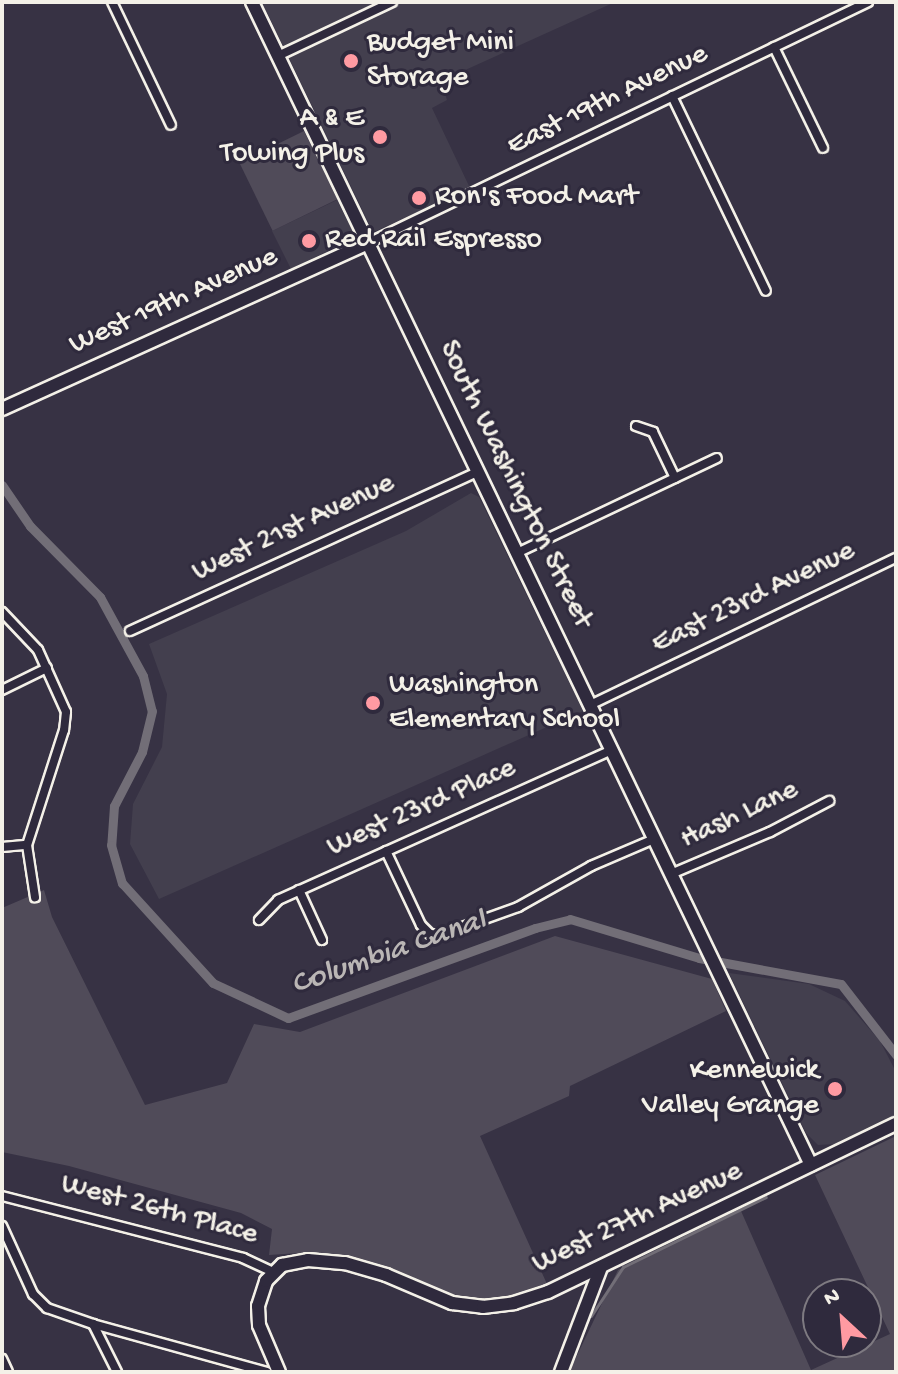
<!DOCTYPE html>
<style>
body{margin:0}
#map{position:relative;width:898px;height:1374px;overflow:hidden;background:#373244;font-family:"Gochi Hand",sans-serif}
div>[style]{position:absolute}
.built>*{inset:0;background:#433f4e}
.green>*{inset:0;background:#504b59;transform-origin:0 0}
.stream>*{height:3px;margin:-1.5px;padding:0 1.5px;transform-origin:1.5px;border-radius:1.5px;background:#726e77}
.canal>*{height:9px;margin:-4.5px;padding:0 4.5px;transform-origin:4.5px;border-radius:4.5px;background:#726e77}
.roads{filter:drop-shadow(2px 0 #f4f1e8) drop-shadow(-2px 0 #f4f1e8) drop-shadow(0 2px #f4f1e8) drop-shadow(0 -2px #f4f1e8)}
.street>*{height:8px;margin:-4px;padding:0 4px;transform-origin:4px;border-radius:4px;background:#2f2a3d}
.secondary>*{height:12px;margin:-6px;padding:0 6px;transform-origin:6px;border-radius:6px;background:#2f2a3d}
.dots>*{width:22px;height:22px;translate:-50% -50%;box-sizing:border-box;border:4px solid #2f2a3d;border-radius:50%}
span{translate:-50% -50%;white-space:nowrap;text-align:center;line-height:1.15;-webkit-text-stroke:6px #2f2a3d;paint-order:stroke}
.poi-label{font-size:30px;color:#f4f1e8}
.left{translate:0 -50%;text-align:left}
.right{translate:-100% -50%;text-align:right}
.street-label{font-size:30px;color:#f4f1e8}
.water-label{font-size:32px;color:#bab6b5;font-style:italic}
.frame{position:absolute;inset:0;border:4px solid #f4f1e8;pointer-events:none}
.north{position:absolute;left:802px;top:1278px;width:80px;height:80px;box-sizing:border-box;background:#2f2a3d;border:2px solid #7e7a81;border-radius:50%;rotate:334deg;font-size:22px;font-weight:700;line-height:32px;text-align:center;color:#f4f1e8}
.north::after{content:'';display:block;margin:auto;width:28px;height:36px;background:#ff9aa2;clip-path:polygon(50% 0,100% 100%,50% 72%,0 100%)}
</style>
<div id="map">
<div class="built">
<div style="clip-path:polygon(262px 2px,615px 2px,441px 81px,447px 100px,432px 108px,470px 188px,376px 231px,372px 230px)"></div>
<div style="clip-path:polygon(337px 200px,352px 230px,352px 239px,291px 269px,272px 231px)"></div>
<div style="clip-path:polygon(471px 493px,479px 497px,583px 711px,159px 899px,130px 844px,133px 804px,162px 747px,167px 694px,149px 644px,406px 531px)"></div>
<div style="clip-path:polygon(729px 973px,809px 984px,845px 1001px,880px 1041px,896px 1072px,896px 1116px,836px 1144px,818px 1145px,806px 1133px)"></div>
</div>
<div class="green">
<div style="left:304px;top:131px;width:76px;height:72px;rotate:64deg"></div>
<div style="clip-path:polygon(44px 890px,52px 917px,145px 1105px,227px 1083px,254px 1024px,300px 1032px,555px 936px,712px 979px,726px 1011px,570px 1086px,569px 1096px,480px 1136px,547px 1284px,520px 1295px,479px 1299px,440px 1292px,363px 1260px,315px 1252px,269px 1255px,272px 1229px,241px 1213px,69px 1166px,2px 1152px,2px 908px)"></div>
<div style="clip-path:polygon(896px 1136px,896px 1372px,569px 1372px,618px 1270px,741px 1211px,811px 1370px,890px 1334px,815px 1175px)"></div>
</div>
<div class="stream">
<div style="left:591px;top:1316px;width:59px;rotate:-56.9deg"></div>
<div style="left:623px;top:1267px;width:159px;rotate:-26.1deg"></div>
</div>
<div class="canal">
<div style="left:2px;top:485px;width:50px;rotate:55.7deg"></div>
<div style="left:30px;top:526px;width:100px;rotate:45.4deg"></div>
<div style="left:100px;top:597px;width:90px;rotate:61.4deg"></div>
<div style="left:143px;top:676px;width:36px;rotate:76deg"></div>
<div style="left:152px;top:711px;width:42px;rotate:103.7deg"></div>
<div style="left:142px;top:752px;width:61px;rotate:117.4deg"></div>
<div style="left:114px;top:806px;width:39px;rotate:94deg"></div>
<div style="left:111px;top:845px;width:40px;rotate:74deg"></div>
<div style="left:122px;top:883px;width:135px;rotate:47.7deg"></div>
<div style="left:213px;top:983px;width:83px;rotate:25deg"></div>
<div style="left:288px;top:1018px;width:263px;rotate:-20deg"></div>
<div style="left:535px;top:928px;width:36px;rotate:-14deg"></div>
<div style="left:570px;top:919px;width:135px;rotate:16.8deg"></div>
<div style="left:699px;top:958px;width:144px;rotate:10.4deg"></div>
<div style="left:841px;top:984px;width:90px;rotate:52.2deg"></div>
</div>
<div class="roads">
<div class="street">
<div style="left:112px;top:2px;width:136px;rotate:64.4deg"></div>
<div style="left:774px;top:47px;width:112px;rotate:64.1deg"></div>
<div style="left:278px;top:56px;width:126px;rotate:-25.3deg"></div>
<div style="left:672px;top:96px;width:216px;rotate:64.3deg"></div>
<div style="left:368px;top:243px;width:555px;rotate:-25.73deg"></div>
<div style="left:636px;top:426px;width:18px;rotate:19deg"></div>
<div style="left:653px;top:432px;width:51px;rotate:64.4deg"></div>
<div style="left:517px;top:553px;width:221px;rotate:-25.4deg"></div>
<div style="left:2px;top:612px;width:52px;rotate:46.5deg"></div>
<div style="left:38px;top:650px;width:68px;rotate:65.7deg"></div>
<div style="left:66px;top:712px;width:18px;rotate:96deg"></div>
<div style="left:64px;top:730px;width:121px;rotate:107.8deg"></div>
<div style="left:27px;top:845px;width:53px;rotate:81.3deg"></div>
<div style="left:130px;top:631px;width:383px;rotate:-24.6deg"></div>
<div style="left:2px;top:690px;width:50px;rotate:-26.1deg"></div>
<div style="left:590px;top:705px;width:339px;rotate:-25.7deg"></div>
<div style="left:2px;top:847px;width:25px;rotate:-5deg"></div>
<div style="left:386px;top:851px;width:82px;rotate:64.7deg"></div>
<div style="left:421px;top:925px;width:13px;rotate:45deg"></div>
<div style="left:430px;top:934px;width:10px;rotate:6deg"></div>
<div style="left:440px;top:935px;width:83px;rotate:-19.7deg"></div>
<div style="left:518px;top:907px;width:84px;rotate:-29.3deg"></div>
<div style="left:591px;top:866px;width:69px;rotate:-23.2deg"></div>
<div style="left:671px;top:874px;width:108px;rotate:-23deg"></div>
<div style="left:770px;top:832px;width:67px;rotate:-27.7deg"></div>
<div style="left:299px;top:890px;width:55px;rotate:65.3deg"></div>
<div style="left:259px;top:920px;width:28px;rotate:-46deg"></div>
<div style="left:278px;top:900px;width:365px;rotate:-24.2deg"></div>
<div style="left:2px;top:1196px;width:249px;rotate:14.4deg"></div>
<div style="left:243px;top:1258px;width:33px;rotate:25deg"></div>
<div style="left:2px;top:1226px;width:75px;rotate:65.5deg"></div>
<div style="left:33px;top:1294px;width:20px;rotate:45deg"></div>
<div style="left:47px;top:1308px;width:49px;rotate:19.2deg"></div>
<div style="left:93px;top:1324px;width:180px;rotate:15.4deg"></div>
<div style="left:93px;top:1324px;width:54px;rotate:63.4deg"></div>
<div style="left:2px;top:1359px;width:14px;rotate:65deg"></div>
</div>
<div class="secondary">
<div style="left:252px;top:2px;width:1290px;rotate:64.33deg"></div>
<div style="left:2px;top:409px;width:402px;rotate:-24.4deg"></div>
<div style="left:279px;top:1372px;width:51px;rotate:-113.1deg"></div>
<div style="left:259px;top:1325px;width:19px;rotate:-93deg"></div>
<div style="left:258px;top:1306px;width:26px;rotate:-72deg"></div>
<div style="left:266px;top:1281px;width:23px;rotate:-45deg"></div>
<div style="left:282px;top:1265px;width:26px;rotate:-11deg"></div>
<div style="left:308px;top:1260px;width:37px;rotate:5deg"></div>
<div style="left:345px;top:1263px;width:43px;rotate:16.3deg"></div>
<div style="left:386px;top:1275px;width:72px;rotate:23deg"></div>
<div style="left:452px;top:1303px;width:31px;rotate:7deg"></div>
<div style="left:483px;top:1307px;width:31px;rotate:-7deg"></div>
<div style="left:514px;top:1303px;width:36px;rotate:-18deg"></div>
<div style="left:548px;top:1292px;width:386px;rotate:-25.8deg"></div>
<div style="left:561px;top:1372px;width:112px;rotate:-69.1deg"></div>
</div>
</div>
<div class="dots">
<div style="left:351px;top:61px;background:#ff9aa2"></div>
<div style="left:380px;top:137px;background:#ff9aa2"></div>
<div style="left:419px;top:198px;background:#ff9aa2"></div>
<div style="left:309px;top:241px;background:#ff9aa2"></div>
<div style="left:373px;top:703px;background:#ff9aa2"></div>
<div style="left:835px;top:1089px;background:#ff9aa2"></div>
</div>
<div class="poi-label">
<span class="left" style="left:367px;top:61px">Budget Mini<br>Storage</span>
<span class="right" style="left:364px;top:137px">A &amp; E<br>Towing Plus</span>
<span class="left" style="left:435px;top:198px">Ron's Food Mart</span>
<span class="left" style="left:325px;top:241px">Red Rail Espresso</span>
<span class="left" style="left:389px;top:703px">Washington<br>Elementary School</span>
<span class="right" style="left:819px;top:1089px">Kennewick<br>Valley Grange</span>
</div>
<div class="street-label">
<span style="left:608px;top:101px;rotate:-26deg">East 19th Avenue</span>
<span style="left:174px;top:302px;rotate:-24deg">West 19th Avenue</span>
<span style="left:514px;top:485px;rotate:64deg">South Washington Street</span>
<span style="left:294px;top:529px;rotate:-25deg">West 21st Avenue</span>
<span style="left:754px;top:599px;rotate:-26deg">East 23rd Avenue</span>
<span style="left:422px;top:809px;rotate:-24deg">West 23rd Place</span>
<span style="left:740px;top:816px;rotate:-25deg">Hash Lane</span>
<span style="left:159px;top:1211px;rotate:15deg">West 26th Place</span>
<span style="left:638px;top:1219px;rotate:-25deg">West 27th Avenue</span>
</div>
<div class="water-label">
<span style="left:389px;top:954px;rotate:-19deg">Columbia Canal</span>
</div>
<div class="frame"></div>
<div class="north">N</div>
</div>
